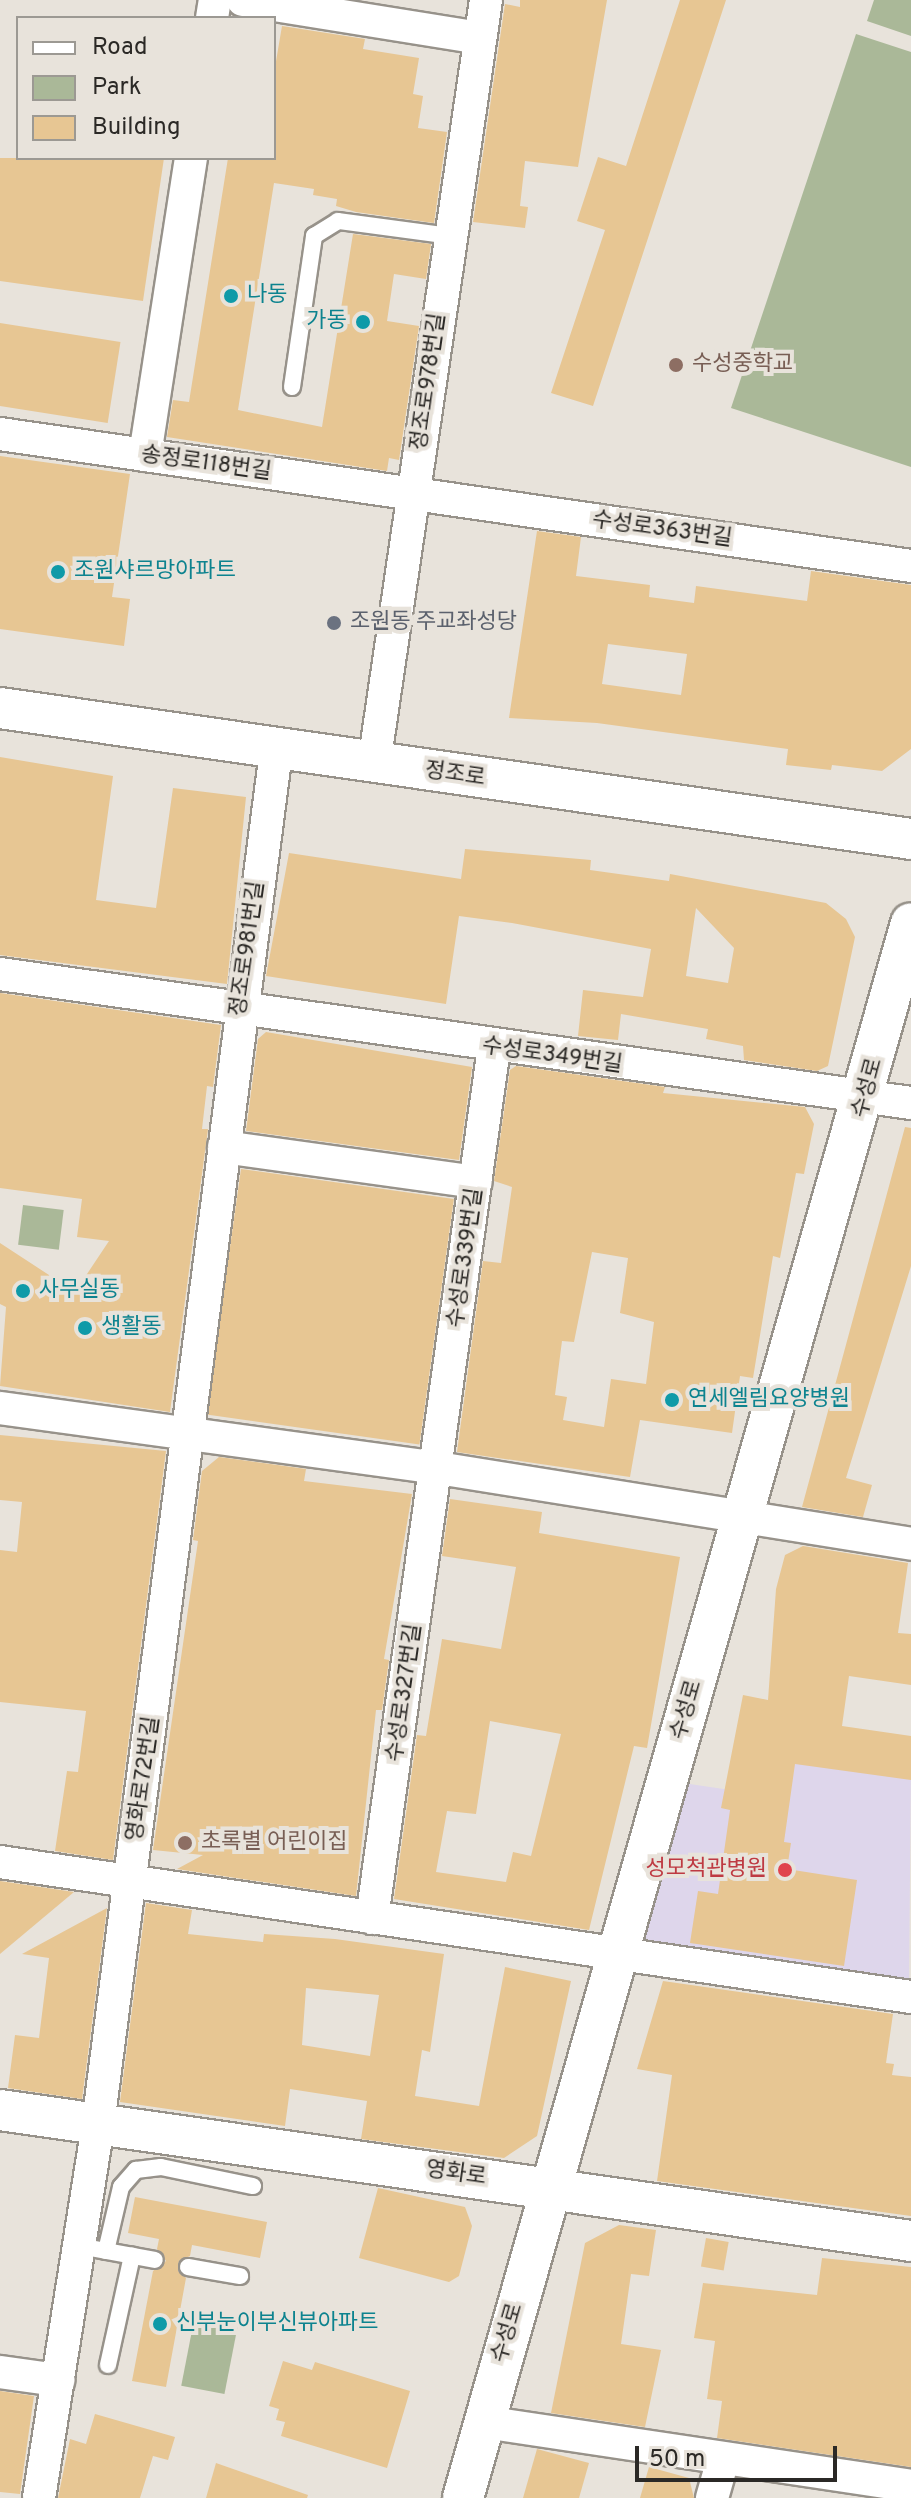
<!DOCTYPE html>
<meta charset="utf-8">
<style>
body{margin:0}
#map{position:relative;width:911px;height:2498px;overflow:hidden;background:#e8e3db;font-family:Overpass,"Noto Sans KR",sans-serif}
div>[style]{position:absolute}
.medical>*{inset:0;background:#ded6eb}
.green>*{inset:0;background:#aab898;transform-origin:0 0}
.building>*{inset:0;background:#e7c693;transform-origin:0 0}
.roads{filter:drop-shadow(2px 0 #97928a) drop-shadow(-2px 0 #97928a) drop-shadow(0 2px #97928a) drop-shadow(0 -2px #97928a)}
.service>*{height:16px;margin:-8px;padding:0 8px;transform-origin:8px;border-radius:8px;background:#fff}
.minor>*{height:32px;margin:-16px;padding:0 16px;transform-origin:16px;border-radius:16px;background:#fff}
.tertiary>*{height:40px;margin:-20px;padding:0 20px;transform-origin:20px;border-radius:20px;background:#fff}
.dots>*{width:22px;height:22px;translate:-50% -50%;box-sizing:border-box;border:4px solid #e8e3db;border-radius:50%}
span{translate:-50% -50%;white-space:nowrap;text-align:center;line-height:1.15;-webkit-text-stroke:8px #e8e3db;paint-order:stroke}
.culture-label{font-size:22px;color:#0d838f}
.left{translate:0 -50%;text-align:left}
.right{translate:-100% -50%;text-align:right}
.education-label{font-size:22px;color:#785e54}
.street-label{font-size:22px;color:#2b2926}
.worship-label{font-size:22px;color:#5b616d}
.health-label{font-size:22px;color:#be3a42}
.legend{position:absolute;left:16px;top:16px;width:260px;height:144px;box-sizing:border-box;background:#e8e3db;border:2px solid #9c9993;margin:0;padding:10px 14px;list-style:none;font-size:24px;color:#2b2926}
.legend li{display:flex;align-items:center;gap:16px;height:40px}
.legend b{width:40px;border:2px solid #9c9993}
.scale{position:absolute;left:635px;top:2446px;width:202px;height:36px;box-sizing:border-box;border:4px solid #2b2926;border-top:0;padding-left:10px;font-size:24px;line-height:28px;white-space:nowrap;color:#2b2926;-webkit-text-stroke:6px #e8e3db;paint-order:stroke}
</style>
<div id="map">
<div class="medical">
<div style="clip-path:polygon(786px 1751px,911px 1770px,909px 1982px,639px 1943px,683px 1783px,778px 1797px)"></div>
</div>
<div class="green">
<div style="clip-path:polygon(874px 0,911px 0,911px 36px,867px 21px)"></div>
<div style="clip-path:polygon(856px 34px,911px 52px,911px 467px,731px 408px)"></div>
<div style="left:23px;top:1205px;width:41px;height:40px;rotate:7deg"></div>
<div style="left:195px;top:2315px;width:44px;height:72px;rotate:11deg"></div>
</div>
<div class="building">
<div style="clip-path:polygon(520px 0,607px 0,578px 167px,525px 161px,520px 206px,528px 207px,525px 228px,473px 222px,505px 4px,520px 7px)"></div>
<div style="clip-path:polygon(680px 0,726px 0,593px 406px,551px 393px,605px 230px,577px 221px,598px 157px,626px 166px)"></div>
<div style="clip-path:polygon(282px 26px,365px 39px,363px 49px,419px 58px,413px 94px,423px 96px,418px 128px,447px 132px,434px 223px,356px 212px,336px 206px,337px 199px,313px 195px,314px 189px,274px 183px,238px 410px,322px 427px,353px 234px,431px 244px,426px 279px,394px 274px,387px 321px,419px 326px,399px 460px,389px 458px,387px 471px,167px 437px,173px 400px,189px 402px,228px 158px,274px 158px,274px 73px)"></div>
<div style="clip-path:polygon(0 158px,164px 158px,143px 301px,0 281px)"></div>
<div style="left:0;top:323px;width:122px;height:82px;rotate:9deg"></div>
<div style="clip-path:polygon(0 456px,130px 474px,112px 597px,130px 599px,124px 646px,0 629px)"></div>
<div style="clip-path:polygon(evenodd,537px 531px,581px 537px,576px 576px,650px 585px,649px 597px,694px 603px,696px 586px,807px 601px,811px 571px,911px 585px,911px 749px,882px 771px,832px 765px,831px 770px,786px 765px,788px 749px,597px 723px,509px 718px,537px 531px,608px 644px,687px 654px,681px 695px,602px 684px,608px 644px)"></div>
<div style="clip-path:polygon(0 757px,113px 776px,96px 900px,156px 908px,173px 788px,246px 797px,227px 984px,0 955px)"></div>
<div style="clip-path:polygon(evenodd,465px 849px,591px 860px,590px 870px,669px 881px,670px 874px,826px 903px,846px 919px,855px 937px,828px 1066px,817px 1071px,744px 1060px,743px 1046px,706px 1039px,708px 1029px,621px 1014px,618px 1040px,578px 1036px,583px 990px,643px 997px,651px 949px,512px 923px,459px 916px,446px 1004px,266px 976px,289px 853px,461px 879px,465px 849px,696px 908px,734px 948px,728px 983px,686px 976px,696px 908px)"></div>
<div style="clip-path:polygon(0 993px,221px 1025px,213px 1087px,207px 1086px,202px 1129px,208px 1129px,170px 1412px,0 1386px,6px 1307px,0 1304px,0 1243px,75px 1292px,109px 1241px,77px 1237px,82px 1199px,0 1188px)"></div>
<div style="clip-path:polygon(266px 1032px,472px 1067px,459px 1160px,246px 1131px,258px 1039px)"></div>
<div style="clip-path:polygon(evenodd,516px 1066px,665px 1087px,663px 1093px,805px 1107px,814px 1124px,804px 1174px,796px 1173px,780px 1258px,773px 1256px,753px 1378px,740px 1376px,732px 1433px,640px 1420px,630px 1477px,457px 1452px,483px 1261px,501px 1263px,512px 1187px,494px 1181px,510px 1070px,516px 1066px,592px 1252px,628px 1258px,620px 1313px,654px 1322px,646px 1384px,611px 1379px,604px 1427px,563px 1420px,567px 1397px,555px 1395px,562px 1341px,574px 1342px,592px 1252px)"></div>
<div style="clip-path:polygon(905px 1127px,911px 1128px,911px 1266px,846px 1478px,872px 1485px,863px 1517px,802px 1507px)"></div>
<div style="left:241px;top:1169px;width:215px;height:248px;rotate:8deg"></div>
<div style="clip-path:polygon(0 1435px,166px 1451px,113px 1860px,55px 1851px,67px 1771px,78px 1772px,86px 1711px,0 1702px,0 1550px,17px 1552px,22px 1502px,0 1500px)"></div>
<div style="clip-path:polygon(219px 1457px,306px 1469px,304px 1481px,412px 1494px,384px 1659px,389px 1660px,382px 1710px,376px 1710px,356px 1896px,177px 1869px,203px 1855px,153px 1850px,198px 1541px,193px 1540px,202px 1471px)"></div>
<div style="clip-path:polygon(evenodd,450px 1499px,542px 1512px,539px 1533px,680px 1557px,647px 1748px,634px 1746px,589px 1930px,394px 1899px,417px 1735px,426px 1736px,442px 1639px,501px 1649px,516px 1567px,442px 1556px,450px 1499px,490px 1721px,561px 1734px,531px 1856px,513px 1852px,506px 1882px,436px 1872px,447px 1811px,476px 1814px,490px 1721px)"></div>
<div style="clip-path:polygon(803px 1546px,908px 1563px,898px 1633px,911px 1634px,911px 1685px,849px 1676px,842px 1726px,911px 1736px,911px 1780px,795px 1764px,784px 1842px,791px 1843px,787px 1869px,857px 1880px,844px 1966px,690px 1943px,698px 1891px,718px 1894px,730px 1810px,721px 1808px,743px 1695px,768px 1700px,776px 1589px,785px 1555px)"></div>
<div style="clip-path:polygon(0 1881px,74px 1892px,0 1954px)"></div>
<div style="clip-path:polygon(evenodd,146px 1903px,192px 1910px,188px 1934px,263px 1942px,264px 1934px,335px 1939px,444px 1954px,430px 2052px,422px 2050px,415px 2096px,479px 2106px,505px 1967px,571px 1981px,537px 2136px,504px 2158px,361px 2139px,367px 2101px,290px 2089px,285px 2126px,120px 2102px,146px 1903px,306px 1988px,379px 1995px,370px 2056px,302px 2045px,306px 1988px)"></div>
<div style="clip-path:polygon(107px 1908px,82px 2099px,8px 2088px,15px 2035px,39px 2038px,49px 1958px,22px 1954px)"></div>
<div style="clip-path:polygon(663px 1981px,893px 2014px,886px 2063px,894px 2064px,892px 2075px,911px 2077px,911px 2216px,657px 2181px,672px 2075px,637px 2069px)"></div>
<div style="clip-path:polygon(378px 2188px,465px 2207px,472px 2226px,459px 2276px,449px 2282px,359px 2258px)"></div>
<div style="clip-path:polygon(135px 2197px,267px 2222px,260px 2258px,192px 2245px,190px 2256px,179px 2261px,178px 2271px,186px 2278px,166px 2387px,132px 2381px,153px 2271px,166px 2261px,157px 2249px,159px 2239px,128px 2233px)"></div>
<div style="clip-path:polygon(619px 2225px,656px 2230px,649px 2276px,631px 2274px,621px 2344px,661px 2350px,645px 2427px,551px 2413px,585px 2243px)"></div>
<div style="left:706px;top:2238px;width:23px;height:29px;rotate:10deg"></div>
<div style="clip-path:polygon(822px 2258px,911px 2267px,911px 2467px,717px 2438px,722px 2401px,707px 2399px,715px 2341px,694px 2338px,703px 2283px,817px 2295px)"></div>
<div style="clip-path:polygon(283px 2361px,312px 2370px,315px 2362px,410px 2391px,387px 2468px,281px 2436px,285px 2422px,276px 2420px,279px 2409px,269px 2406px)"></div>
<div style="clip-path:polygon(0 2391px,34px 2396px,20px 2494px,0 2492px)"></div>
<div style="clip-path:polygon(95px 2414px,175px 2437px,168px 2460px,153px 2456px,140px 2498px,58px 2498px,70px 2439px,86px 2444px)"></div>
<div style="clip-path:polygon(537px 2449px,589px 2463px,579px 2498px,523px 2498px)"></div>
<div style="clip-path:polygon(216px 2463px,308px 2495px,307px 2498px,206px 2498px)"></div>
<div style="clip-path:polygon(649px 2467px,689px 2478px,694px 2498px,640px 2498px)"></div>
</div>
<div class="roads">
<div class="service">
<div style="left:292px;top:387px;width:153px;rotate:-81.7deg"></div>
<div style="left:314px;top:236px;width:28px;rotate:-32deg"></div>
<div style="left:338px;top:221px;width:114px;rotate:7.6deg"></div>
<div style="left:79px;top:2246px;width:77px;rotate:10.4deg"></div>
<div style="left:106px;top:2251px;width:66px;rotate:-76.8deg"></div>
<div style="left:121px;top:2187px;width:23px;rotate:-49deg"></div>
<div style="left:136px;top:2170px;width:25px;rotate:-7deg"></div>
<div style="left:161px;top:2167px;width:94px;rotate:11.7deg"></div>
<div style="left:188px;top:2267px;width:53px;rotate:9.8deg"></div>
<div style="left:108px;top:2365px;width:112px;rotate:-77.6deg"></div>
</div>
<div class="minor">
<div style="left:243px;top:0;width:240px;rotate:9.1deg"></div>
<div style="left:212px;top:18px;width:18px;rotate:-81deg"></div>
<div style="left:0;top:434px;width:921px;rotate:8.24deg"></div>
<div style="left:145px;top:455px;width:301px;rotate:-81.2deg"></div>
<div style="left:374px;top:764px;width:772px;rotate:-81.66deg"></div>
<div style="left:0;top:974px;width:920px;rotate:8.06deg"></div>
<div style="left:224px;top:1147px;width:254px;rotate:7.9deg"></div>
<div style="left:0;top:1408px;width:442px;rotate:7.8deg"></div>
<div style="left:438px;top:1468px;width:479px;rotate:9.1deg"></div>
<div style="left:0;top:1862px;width:921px;rotate:8.43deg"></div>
<div style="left:372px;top:1918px;width:879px;rotate:-82.02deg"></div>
<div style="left:0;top:2372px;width:59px;rotate:7.9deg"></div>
<div style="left:484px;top:2422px;width:432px;rotate:8.5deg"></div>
<div style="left:39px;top:2498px;width:379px;rotate:-81deg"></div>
<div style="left:98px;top:2124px;width:1384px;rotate:-82.61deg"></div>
<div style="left:712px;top:2498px;width:37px;rotate:-74deg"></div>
</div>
<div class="tertiary">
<div style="left:0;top:708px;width:920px;rotate:8.18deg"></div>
<div style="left:0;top:2110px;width:920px;rotate:8.18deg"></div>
<div style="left:463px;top:2498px;width:1637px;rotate:-74.12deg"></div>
</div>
</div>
<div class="dots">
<div style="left:231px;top:296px;background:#0f9aa8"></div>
<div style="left:363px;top:322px;background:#0f9aa8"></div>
<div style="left:676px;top:365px;background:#8d6e63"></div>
<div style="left:58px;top:572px;background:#0f9aa8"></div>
<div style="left:334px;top:623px;background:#6b7280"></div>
<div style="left:23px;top:1291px;background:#0f9aa8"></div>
<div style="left:85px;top:1328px;background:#0f9aa8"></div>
<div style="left:672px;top:1400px;background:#0f9aa8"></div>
<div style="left:185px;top:1843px;background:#8d6e63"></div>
<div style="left:785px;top:1870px;background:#e0444e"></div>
<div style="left:160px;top:2324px;background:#0f9aa8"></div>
</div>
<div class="culture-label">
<span class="left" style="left:247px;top:296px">나동</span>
<span class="right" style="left:347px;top:322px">가동</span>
<span class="left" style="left:74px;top:572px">조원샤르망아파트</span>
<span class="left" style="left:39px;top:1291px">사무실동</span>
<span class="left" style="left:101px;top:1328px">생활동</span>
<span class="left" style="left:688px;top:1400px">연세엘림요양병원</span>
<span class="left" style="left:176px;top:2324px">신부눈이부신뷰아파트</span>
</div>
<div class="education-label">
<span class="left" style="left:692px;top:365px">수성중학교</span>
<span class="left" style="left:201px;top:1843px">초록별 어린이집</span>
</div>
<div class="street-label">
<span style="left:429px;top:382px;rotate:-82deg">정조로978번길</span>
<span style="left:206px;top:464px;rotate:8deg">송정로118번길</span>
<span style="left:662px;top:530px;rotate:8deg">수성로363번길</span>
<span style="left:455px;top:775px;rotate:8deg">정조로</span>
<span style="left:248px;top:949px;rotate:-82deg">정조로981번길</span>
<span style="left:552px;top:1056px;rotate:8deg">수성로349번길</span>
<span style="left:868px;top:1088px;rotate:-75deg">수성로</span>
<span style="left:466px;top:1258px;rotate:-82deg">수성로339번길</span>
<span style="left:405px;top:1693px;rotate:-82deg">수성로327번길</span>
<span style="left:687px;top:1710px;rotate:-74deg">수성로</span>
<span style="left:144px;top:1779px;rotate:-82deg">영화로72번길</span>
<span style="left:456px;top:2174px;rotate:8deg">영화로</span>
<span style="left:508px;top:2333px;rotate:-74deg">수성로</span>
</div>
<div class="worship-label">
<span class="left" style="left:350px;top:623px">조원동 주교좌성당</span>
</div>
<div class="health-label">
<span class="right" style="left:767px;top:1870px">성모척관병원</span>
</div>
<ul class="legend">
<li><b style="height:10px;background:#fff"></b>Road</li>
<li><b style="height:22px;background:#aab898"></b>Park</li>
<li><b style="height:22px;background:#e7c693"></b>Building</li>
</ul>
<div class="scale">50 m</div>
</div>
